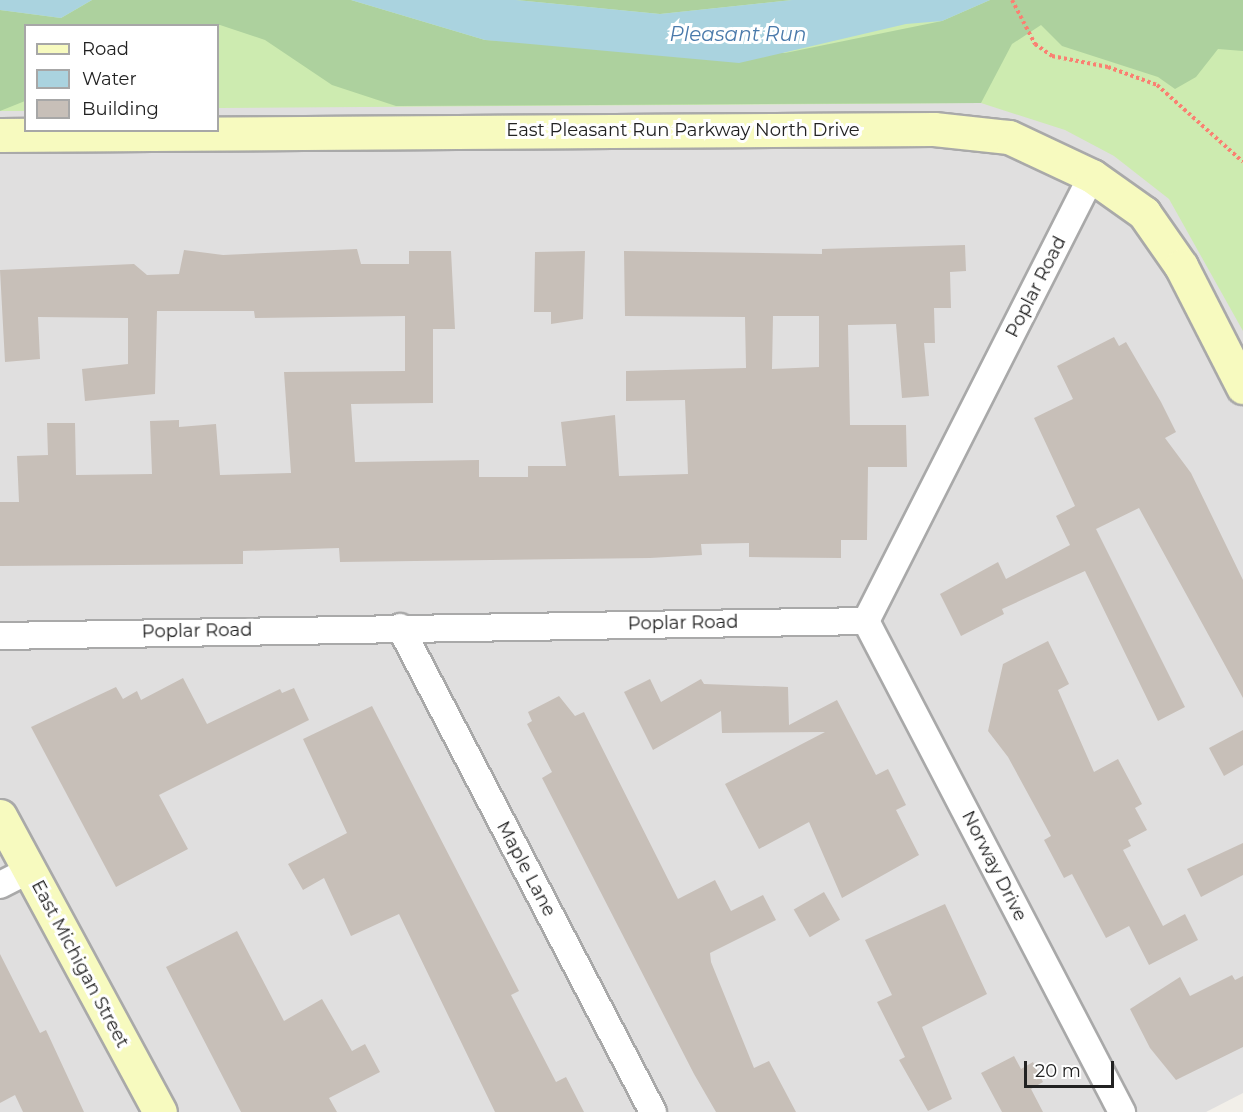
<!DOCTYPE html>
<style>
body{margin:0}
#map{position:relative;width:1243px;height:1112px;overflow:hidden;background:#f2efe9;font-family:Montserrat,sans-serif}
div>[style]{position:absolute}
.residential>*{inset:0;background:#e0dfdf}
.grass>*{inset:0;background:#cdebb0}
.forest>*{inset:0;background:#add19e}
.water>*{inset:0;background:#aad3df}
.building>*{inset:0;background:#c7bfb8;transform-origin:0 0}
.path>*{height:4px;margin-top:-2px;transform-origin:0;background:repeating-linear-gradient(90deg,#fa8072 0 3px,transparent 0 6px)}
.roads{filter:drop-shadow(2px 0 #a9a9a9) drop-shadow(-2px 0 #a9a9a9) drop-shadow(0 2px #a9a9a9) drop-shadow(0 -2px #a9a9a9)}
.street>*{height:26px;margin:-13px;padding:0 13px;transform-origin:13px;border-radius:13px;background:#fff}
.secondary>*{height:33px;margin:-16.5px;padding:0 16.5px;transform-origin:16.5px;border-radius:16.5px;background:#f7fabf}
span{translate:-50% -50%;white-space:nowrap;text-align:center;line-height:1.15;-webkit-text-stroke:6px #fff;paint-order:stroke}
.street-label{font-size:18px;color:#222}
.water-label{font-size:20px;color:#4a7aab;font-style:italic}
.legend{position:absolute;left:24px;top:24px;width:195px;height:108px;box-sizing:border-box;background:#fff;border:2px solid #a7a7a7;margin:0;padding:8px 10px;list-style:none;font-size:18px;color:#222}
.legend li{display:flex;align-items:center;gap:12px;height:30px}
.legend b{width:30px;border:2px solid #a7a7a7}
.scale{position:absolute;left:1024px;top:1061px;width:90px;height:27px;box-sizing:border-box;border:3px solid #222;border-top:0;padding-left:8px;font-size:18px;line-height:21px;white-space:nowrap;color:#222;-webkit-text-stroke:4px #fff;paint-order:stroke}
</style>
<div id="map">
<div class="residential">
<div style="clip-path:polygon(evenodd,0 0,1243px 0,1243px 1093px,1206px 1112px,0 1112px,0 0,26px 26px,218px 26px,218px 130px,26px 130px,26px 26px)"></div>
</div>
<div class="grass">
<div style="clip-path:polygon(0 0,1243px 0,1243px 331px,1169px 199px,1114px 156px,1065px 130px,981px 103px,218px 108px,218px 26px,26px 26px,25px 111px,0 111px)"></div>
</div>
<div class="forest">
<div style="clip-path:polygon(92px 0,351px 0,485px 40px,785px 53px,942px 21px,990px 0,1243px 0,1243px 51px,1218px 49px,1196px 77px,1175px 89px,1158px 77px,1062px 46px,1041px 25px,1012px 44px,981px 103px,396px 106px,332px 85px,265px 40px,220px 25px,26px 26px,25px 101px,0 111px,0 10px,61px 18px)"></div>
<div style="clip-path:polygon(516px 0,792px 0,660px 14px)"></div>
</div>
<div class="water">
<div style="clip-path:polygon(0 0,92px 0,61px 18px,0 10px)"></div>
<div style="clip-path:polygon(351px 0,516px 0,660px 14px,792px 0,990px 0,942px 21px,906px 24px,739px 63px,485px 40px)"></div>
</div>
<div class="building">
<div style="clip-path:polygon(evenodd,965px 245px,966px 271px,950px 272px,951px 308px,934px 308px,935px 343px,924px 343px,929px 396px,902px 398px,896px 324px,848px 325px,850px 425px,906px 425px,907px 467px,868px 467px,867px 540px,841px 540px,841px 558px,749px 557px,749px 543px,701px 544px,702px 555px,650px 558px,340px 562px,339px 548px,243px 551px,243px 564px,0 566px,0 502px,19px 502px,17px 456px,48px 455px,47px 423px,75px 423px,76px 475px,152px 474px,150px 421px,179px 420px,179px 427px,216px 424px,220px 475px,291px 473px,284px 372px,405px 371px,405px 316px,255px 318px,254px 311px,157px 311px,155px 394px,85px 401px,82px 369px,128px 364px,128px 318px,38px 317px,40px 359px,5px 362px,0 270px,134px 264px,147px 275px,179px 274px,184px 250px,223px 255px,357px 249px,361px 264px,409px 264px,409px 251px,451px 251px,455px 329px,433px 329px,433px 403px,351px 404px,355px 462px,479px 460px,479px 477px,528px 477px,528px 466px,566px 466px,561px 422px,615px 415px,619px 476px,688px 474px,685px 400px,626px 401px,626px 371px,746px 368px,745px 317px,625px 316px,624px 251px,822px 254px,822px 249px,965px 245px,773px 316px,819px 316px,819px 367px,772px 369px,773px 316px)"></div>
<div style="clip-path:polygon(585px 251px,583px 319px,551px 324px,551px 312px,534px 312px,535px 252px)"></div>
<div style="clip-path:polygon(1114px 337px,1119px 346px,1126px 342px,1161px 402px,1176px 432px,1165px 438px,1191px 473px,1243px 580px,1243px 698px,1139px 508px,1096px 529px,1185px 707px,1158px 721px,1085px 571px,1002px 609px,1004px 614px,961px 636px,940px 594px,998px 562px,1006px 579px,1070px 545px,1056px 516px,1075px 506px,1034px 418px,1073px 399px,1057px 366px)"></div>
<div style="clip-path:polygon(1048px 641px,1069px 684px,1058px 690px,1094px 772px,1118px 759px,1142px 804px,1135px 808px,1147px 830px,1128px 840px,1131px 846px,1123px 850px,1163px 926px,1185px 914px,1198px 940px,1149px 965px,1129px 926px,1106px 938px,1072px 874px,1064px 878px,1044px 840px,1051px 836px,1008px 757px,988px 731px,1003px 664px)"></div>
<div style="clip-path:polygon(183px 678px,207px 724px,280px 689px,282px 693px,294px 688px,309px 720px,159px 795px,188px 849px,116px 887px,31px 727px,116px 687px,123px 699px,137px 691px,141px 700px)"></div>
<div style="clip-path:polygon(650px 679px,661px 702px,701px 679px,704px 684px,788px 687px,789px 725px,837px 700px,876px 775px,888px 769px,906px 805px,896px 810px,919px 855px,842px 898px,809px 822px,759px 849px,725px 784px,825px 732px,722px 733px,721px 711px,653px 750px,624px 692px)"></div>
<div style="clip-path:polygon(559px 696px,575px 716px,584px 712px,678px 899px,715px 880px,731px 911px,763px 895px,776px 920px,710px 953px,711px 962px,754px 1068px,769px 1061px,796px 1112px,716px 1112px,694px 1074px,542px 778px,552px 772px,527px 724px,532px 721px,528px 712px)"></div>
<div style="clip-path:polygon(372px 706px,519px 991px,511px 995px,556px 1082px,566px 1077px,584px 1112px,495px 1112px,399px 914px,351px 936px,324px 878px,303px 890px,288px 864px,347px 833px,303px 739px)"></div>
<div style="clip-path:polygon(1243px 730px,1243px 765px,1224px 776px,1209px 748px)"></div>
<div style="clip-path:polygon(1243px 843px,1243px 875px,1201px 897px,1187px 869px)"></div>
<div style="left:824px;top:892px;width:32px;height:35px;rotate:60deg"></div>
<div style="clip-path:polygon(945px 904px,987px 994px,922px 1027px,952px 1099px,928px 1111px,899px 1060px,905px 1057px,877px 1002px,892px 995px,865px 940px)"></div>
<div style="clip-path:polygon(237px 931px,284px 1021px,322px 999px,352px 1051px,365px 1044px,380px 1072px,329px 1098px,337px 1112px,241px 1112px,166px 967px)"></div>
<div style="clip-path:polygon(0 954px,40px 1033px,46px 1030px,84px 1112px,23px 1112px,15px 1095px,0 1103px)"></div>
<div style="clip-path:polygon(1232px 975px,1235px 980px,1243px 976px,1243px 1047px,1176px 1080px,1150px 1048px,1130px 1009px,1180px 977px,1190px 996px)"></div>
<div style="clip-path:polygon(1014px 1056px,1021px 1069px,1033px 1062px,1043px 1082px,1031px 1089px,1043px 1112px,1002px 1112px,981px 1073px)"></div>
</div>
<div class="path">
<div style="left:1012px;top:0;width:50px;rotate:62.4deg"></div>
<div style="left:1035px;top:44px;width:21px;rotate:35deg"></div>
<div style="left:1052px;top:56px;width:57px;rotate:11.1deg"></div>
<div style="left:1108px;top:67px;width:52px;rotate:20.2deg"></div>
<div style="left:1157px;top:85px;width:115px;rotate:41.8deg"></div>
</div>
<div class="roads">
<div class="street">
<div style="left:866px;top:621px;width:554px;rotate:62.46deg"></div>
<div style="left:866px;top:621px;width:499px;rotate:-63.1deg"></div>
<div style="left:400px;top:627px;width:547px;rotate:62.45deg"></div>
<div style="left:0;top:636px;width:866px;rotate:-0.99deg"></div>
<div style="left:0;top:885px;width:33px;rotate:-27deg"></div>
</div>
<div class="secondary">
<div style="left:0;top:135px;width:934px;rotate:-0.37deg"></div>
<div style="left:934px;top:129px;width:75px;rotate:6.1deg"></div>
<div style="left:1009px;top:137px;width:92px;rotate:25.2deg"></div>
<div style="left:1092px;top:176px;width:64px;rotate:35.4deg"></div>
<div style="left:1144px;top:213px;width:65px;rotate:55.1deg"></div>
<div style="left:1181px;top:266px;width:136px;rotate:62.9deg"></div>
<div style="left:0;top:816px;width:336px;rotate:61.6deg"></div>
</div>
</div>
<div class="street-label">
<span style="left:683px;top:130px">East Pleasant Run Parkway North Drive</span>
<span style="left:1036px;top:287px;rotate:-63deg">Poplar Road</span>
<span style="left:683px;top:623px;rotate:-1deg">Poplar Road</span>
<span style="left:197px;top:631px;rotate:-1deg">Poplar Road</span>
<span style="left:994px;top:866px;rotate:63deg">Norway Drive</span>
<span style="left:526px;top:869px;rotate:62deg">Maple Lane</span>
<span style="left:80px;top:964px;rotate:62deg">East Michigan Street</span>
</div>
<div class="water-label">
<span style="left:738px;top:34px">Pleasant Run</span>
</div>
<ul class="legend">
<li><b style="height:8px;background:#f7fabf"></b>Road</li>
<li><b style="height:16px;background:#aad3df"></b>Water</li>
<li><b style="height:16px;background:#c7bfb8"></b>Building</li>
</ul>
<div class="scale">20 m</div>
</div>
